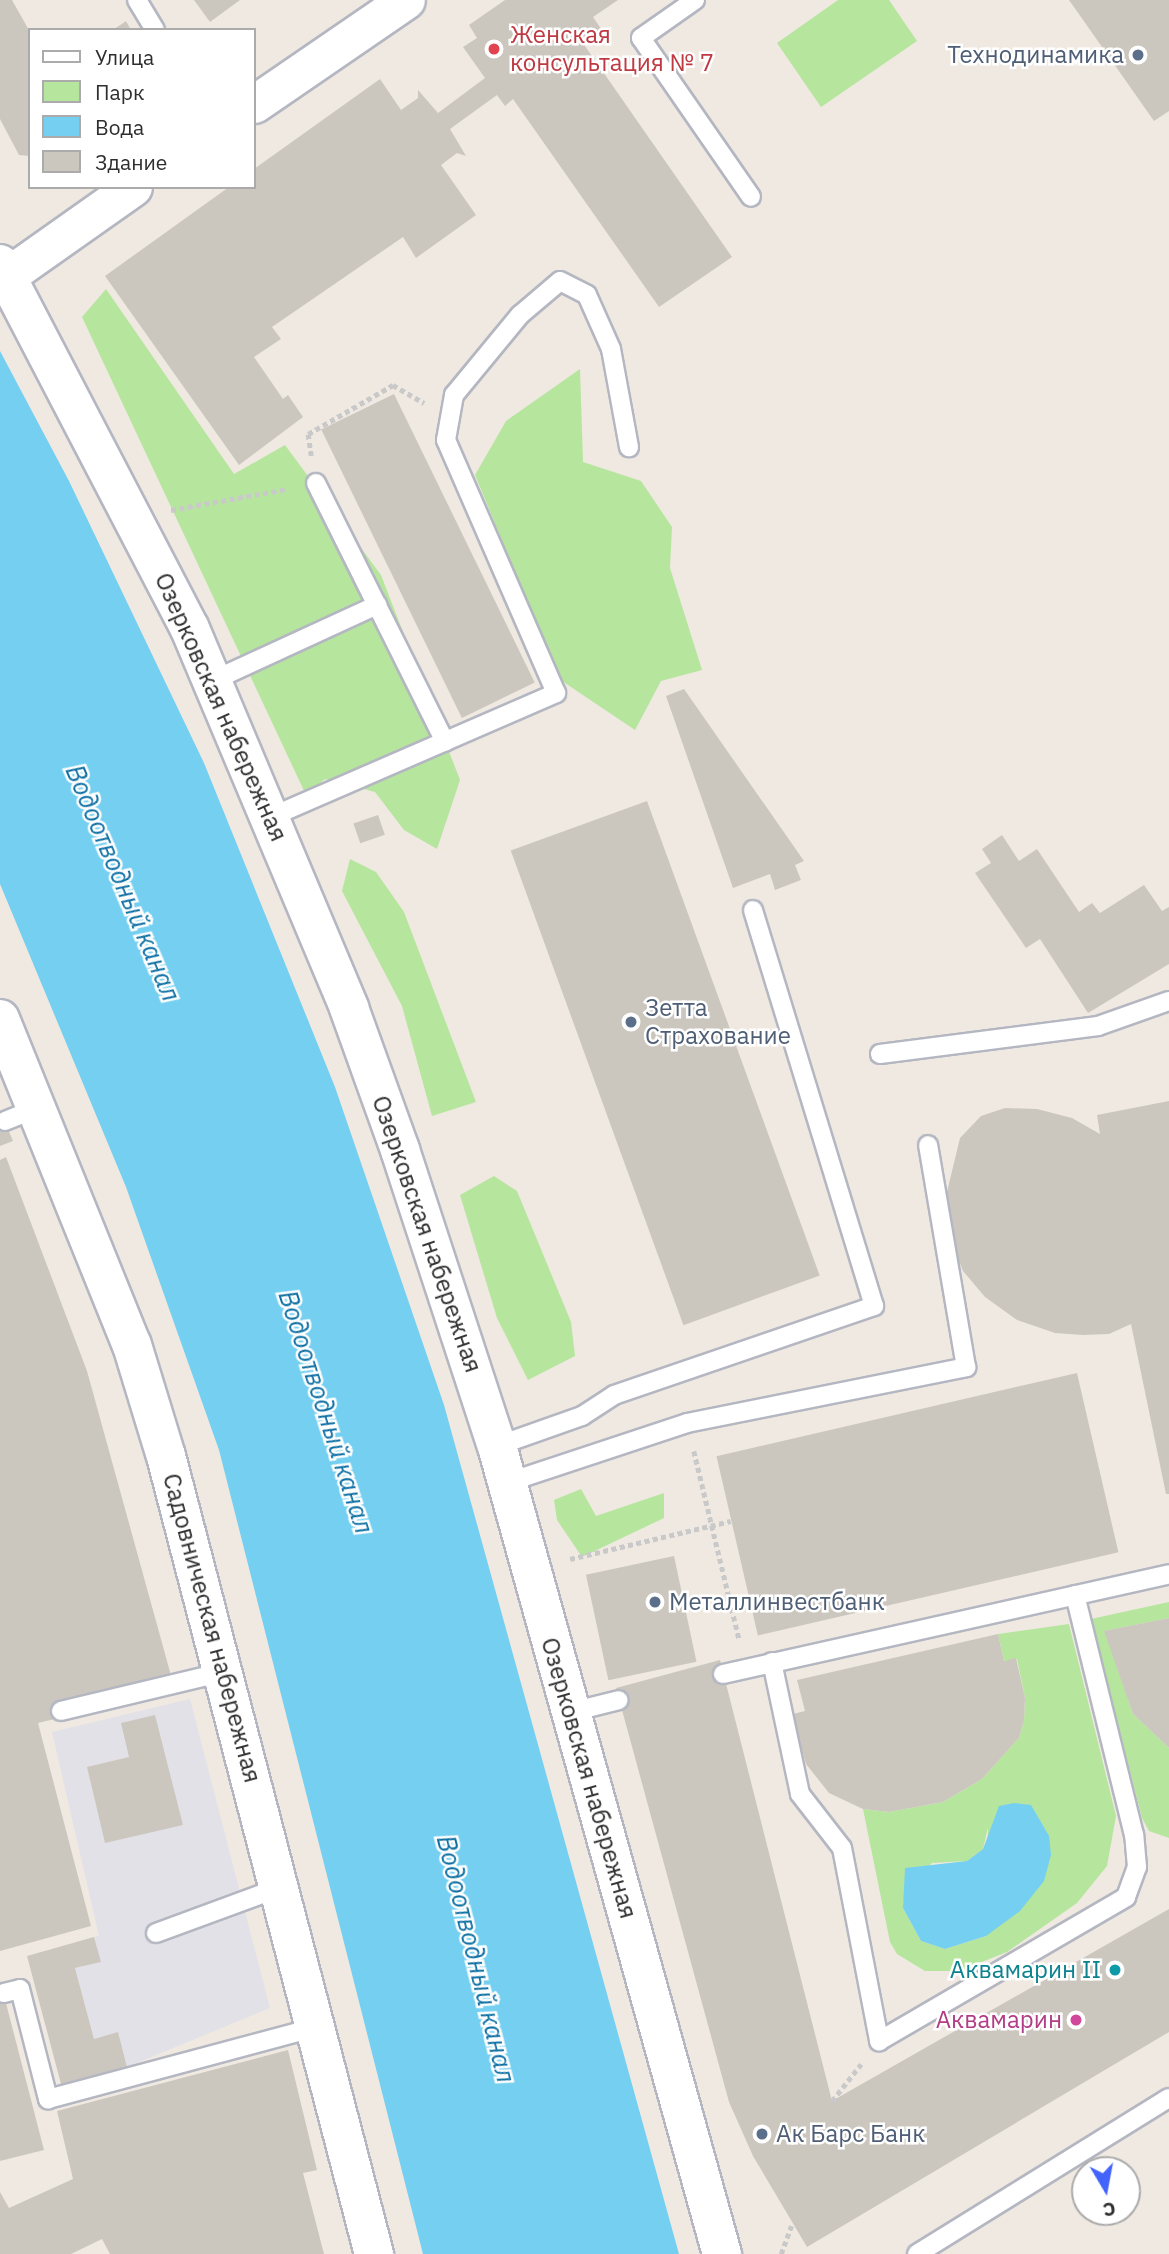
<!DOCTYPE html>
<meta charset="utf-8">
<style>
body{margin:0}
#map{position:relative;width:1169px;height:2254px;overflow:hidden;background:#efe9e1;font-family:"IBM Plex Sans",sans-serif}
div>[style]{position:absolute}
.industrial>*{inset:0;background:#e3e1e8}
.green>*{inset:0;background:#b6e59e}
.water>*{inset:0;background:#75cff0}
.building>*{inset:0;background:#cbc7bf;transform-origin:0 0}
.path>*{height:4.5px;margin-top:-2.25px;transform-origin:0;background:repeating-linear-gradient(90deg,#c9c9c9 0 5px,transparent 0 8.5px)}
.roads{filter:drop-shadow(2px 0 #b4b7c1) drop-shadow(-2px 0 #b4b7c1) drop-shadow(0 2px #b4b7c1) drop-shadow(0 -2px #b4b7c1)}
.service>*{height:18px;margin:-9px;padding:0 9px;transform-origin:9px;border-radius:9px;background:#fff}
.minor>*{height:37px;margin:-18.5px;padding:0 18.5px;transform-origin:18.5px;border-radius:18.5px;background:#fff}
.tertiary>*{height:38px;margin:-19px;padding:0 19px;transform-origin:19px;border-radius:19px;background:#fff}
.dots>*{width:19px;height:19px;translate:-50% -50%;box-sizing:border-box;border:4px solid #fff;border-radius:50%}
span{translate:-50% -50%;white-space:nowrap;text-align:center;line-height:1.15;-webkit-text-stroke:5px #fff;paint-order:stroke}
.health-label{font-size:24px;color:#be3a42}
.left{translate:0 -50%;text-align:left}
.service-label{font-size:24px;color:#4e5e75}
.right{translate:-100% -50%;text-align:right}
.street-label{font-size:24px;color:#2e2e2e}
.culture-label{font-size:24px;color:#0d838f}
.hotel-label{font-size:24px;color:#b23c85}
.water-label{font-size:26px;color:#0d6fa3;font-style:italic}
.legend{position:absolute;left:28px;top:28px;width:228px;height:161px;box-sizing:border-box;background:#fff;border:2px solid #ababab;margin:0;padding:9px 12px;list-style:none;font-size:21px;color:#2e2e2e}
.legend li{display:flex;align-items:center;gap:14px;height:35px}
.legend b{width:35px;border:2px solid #ababab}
.north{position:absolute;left:1071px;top:2156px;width:70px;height:70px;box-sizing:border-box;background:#fff;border:2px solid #ababab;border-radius:50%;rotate:170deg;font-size:19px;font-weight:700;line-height:28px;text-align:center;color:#2e2e2e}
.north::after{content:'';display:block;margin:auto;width:24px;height:32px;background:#4264fb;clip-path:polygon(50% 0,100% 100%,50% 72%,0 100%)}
</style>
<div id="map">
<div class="industrial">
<div style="clip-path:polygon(190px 1699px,270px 2008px,127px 2067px,118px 2033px,94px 2039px,75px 1968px,100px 1962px,94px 1937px,99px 1936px,52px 1732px)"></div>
</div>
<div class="green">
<div style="clip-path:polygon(838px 0,889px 0,917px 41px,821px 107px,777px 43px)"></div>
<div style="clip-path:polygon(106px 289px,234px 474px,285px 445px,381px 575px,460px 780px,437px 849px,404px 830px,375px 792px,325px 779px,306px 795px,82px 317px)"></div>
<div style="clip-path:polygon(580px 369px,583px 462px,641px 481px,672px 527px,670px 568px,702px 670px,661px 681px,635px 730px,559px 679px,475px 475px,506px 421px)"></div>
<div style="clip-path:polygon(350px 859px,376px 872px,404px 912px,476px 1102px,432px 1116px,402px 1006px,342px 891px)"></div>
<div style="clip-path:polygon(494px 1176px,517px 1191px,571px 1322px,575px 1356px,528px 1380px,497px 1318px,460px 1195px)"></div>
<div style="clip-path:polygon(581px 1489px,596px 1516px,664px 1493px,664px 1518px,582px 1557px,557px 1520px,554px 1500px)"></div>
<div style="clip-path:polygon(1169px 1602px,1169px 1618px,1105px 1631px,1133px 1714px,1169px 1748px,1169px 1838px,1149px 1831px,1142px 1818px,1091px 1619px)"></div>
<div style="clip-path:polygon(evenodd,1069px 1624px,1116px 1816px,1107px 1866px,1077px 1903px,1007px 1952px,959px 1971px,925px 1971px,897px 1954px,890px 1942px,863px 1809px,889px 1812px,943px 1802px,982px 1779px,1019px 1738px,1024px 1721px,1025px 1698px,1017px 1659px,1004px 1661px,998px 1634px,1069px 1624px,988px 1827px,986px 1936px,945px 1949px,921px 1941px,903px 1908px,905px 1890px,932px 1863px,967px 1861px,983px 1849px,988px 1827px)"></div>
</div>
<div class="water">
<div style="clip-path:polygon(0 351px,69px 481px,204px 763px,335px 1087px,444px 1405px,679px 2254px,423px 2254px,219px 1450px,126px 1187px,0 884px)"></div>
<div style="clip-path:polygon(1014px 1803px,1031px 1805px,1049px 1836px,1051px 1855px,1044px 1881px,1020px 1911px,986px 1936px,945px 1949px,921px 1941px,903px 1908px,905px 1868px,967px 1861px,983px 1849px,999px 1806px)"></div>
</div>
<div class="building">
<div style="clip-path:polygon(0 0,12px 0,30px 32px,30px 156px,19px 155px,0 119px)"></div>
<div style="clip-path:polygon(194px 0,240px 0,210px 22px)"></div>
<div style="clip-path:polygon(505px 0,618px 0,593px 17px,604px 33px,585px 46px,732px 257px,659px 307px,513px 99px,505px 106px,497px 95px,450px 129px,466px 156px,457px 153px,441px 165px,476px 215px,416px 258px,403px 237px,272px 327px,281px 339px,254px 357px,283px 399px,288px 395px,303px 417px,239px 465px,105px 276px,229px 187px,254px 187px,254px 169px,380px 79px,401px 110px,418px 98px,418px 90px,438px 113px,485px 78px,463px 47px,477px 38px,469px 25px)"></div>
<div style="clip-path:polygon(1069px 0,1169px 0,1169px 111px,1154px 121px)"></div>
<div style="clip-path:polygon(126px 21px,131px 30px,113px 30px)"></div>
<div style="left:394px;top:394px;width:321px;height:81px;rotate:64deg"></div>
<div style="clip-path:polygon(684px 689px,804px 861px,795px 865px,801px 880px,775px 890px,770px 874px,733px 888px,666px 696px)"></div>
<div style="left:647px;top:801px;width:505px;height:145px;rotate:70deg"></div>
<div style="left:378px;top:815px;width:21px;height:26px;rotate:71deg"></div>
<div style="clip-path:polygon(1002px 835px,1019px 861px,1037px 849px,1079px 912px,1092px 903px,1100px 913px,1144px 885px,1162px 911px,1169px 907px,1169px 964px,1088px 1013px,1040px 939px,1026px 948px,975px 873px,991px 863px,982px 849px)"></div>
<div style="clip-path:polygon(1169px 1101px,1169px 1494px,1166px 1494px,1131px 1324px,1109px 1334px,1083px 1335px,1055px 1333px,1017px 1320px,985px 1297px,963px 1271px,953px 1246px,946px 1196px,960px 1138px,981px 1116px,1005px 1108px,1037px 1109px,1072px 1118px,1100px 1134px,1097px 1115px)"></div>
<div style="clip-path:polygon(0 1111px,13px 1141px,0 1146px)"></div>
<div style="clip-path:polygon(6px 1157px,87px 1371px,175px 1690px,38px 1723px,91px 1926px,0 1951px,0 1160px)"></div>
<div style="left:1077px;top:1373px;width:184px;height:370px;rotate:77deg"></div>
<div style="left:674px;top:1556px;width:108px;height:90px;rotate:78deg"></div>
<div style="clip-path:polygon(1169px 1618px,1169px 1748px,1133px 1714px,1104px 1631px)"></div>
<div style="clip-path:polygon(998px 1634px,1004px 1661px,1016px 1658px,1025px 1698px,1024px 1721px,1019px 1738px,982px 1779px,943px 1802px,889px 1812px,863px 1809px,829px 1793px,806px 1764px,801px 1746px,793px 1714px,805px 1711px,797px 1680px)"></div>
<div style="clip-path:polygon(720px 1660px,832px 2101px,1169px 1909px,1169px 2032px,807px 2247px,753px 2156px,729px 2102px,616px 1688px)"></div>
<div style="clip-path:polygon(155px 1715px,183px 1825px,105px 1843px,87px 1767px,129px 1757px,121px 1723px)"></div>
<div style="clip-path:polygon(94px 1937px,101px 1962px,75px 1968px,94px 2039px,118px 2032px,127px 2067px,61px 2084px,27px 1956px)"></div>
<div style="clip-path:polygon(0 1980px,44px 2150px,0 2161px)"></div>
<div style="clip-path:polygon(288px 2050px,317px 2170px,303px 2173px,324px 2254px,110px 2254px,102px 2239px,71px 2254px,0 2254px,0 2192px,9px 2208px,73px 2179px,57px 2111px)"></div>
</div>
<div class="path">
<div style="left:311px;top:456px;width:22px;rotate:-98deg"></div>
<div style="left:308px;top:434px;width:98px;rotate:-30deg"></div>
<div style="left:393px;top:385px;width:36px;rotate:30deg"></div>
<div style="left:171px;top:510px;width:118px;rotate:-10.3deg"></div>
<div style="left:694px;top:1451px;width:193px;rotate:76.5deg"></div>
<div style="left:570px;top:1559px;width:165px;rotate:-13.3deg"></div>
<div style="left:832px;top:2101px;width:47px;rotate:-51.9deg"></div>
<div style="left:781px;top:2254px;width:30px;rotate:-70deg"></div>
</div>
<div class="roads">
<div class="service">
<div style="left:137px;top:0;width:35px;rotate:59deg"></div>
<div style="left:695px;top:0;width:66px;rotate:144.9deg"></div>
<div style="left:641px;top:38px;width:193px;rotate:55.3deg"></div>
<div style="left:316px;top:483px;width:289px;rotate:63.5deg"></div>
<div style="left:212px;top:681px;width:182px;rotate:-24.7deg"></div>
<div style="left:271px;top:817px;width:311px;rotate:-23.5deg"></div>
<div style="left:556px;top:693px;width:276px;rotate:-113.5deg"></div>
<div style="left:446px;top:440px;width:46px;rotate:-79.9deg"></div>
<div style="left:454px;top:395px;width:104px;rotate:-50.5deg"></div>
<div style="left:520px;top:315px;width:52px;rotate:-40.4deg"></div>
<div style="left:560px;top:281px;width:30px;rotate:27deg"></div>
<div style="left:587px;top:295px;width:59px;rotate:66deg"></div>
<div style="left:611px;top:349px;width:100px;rotate:79.6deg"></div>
<div style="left:880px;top:1054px;width:220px;rotate:-7.3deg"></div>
<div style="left:1098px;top:1026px;width:75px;rotate:-19.4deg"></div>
<div style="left:5px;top:1121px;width:37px;rotate:-22deg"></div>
<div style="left:497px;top:1446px;width:90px;rotate:-19.4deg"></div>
<div style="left:582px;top:1416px;width:38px;rotate:-33deg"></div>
<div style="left:614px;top:1395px;width:275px;rotate:-18.9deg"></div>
<div style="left:874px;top:1306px;width:414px;rotate:-107deg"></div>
<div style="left:506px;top:1483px;width:191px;rotate:-18.3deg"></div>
<div style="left:687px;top:1423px;width:285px;rotate:-11.3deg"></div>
<div style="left:966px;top:1367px;width:225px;rotate:-99.7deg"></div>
<div style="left:772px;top:1662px;width:135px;rotate:78deg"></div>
<div style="left:800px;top:1794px;width:68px;rotate:52.1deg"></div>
<div style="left:842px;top:1848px;width:197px;rotate:79.1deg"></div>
<div style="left:879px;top:2041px;width:286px;rotate:-30.2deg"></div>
<div style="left:1126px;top:1897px;width:32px;rotate:-70deg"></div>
<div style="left:1137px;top:1867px;width:32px;rotate:-95deg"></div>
<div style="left:1134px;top:1835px;width:247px;rotate:-103.8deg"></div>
<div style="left:723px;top:1674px;width:457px;rotate:-12.6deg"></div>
<div style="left:61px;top:1711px;width:168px;rotate:-13.5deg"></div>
<div style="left:571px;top:1712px;width:49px;rotate:-14deg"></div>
<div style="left:156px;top:1933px;width:130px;rotate:-20.2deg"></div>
<div style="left:4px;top:1993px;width:16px;rotate:-14deg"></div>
<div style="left:20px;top:1989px;width:114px;rotate:75.7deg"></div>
<div style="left:48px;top:2099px;width:274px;rotate:-15deg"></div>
<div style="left:917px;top:2254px;width:296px;rotate:-31.8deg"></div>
</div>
<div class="minor">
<div style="left:254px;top:104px;width:184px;rotate:-34.4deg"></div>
<div style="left:7px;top:276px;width:154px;rotate:-35.2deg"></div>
</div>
<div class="tertiary">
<div style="left:0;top:264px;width:411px;rotate:62.5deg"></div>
<div style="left:190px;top:629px;width:411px;rotate:67.2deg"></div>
<div style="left:349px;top:1008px;width:151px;rotate:70.2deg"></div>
<div style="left:400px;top:1150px;width:311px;rotate:71.9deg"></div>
<div style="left:497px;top:1446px;width:839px;rotate:74.44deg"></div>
<div style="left:0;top:1019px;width:352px;rotate:68deg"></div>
<div style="left:132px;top:1345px;width:116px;rotate:73deg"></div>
<div style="left:166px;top:1456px;width:825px;rotate:75.39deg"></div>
</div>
</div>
<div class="dots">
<div style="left:494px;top:49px;background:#e0444e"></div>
<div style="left:1138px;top:55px;background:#5c6f8a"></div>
<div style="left:631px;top:1022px;background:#5c6f8a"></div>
<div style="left:655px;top:1602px;background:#5c6f8a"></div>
<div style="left:1115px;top:1970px;background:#0f9aa8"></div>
<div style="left:1076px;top:2020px;background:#d1479c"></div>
<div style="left:762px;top:2134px;background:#5c6f8a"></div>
</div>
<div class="health-label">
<span class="left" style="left:510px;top:49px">Женская<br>консультация № 7</span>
</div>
<div class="service-label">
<span class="right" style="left:1124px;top:55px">Технодинамика</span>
<span class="left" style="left:645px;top:1022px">Зетта<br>Страхование</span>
<span class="left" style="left:669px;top:1602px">Металлинвестбанк</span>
<span class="left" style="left:776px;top:2134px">Ак Барс Банк</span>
</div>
<div class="street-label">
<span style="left:221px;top:707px;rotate:66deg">Озерковская набережная</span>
<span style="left:427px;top:1234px;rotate:71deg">Озерковская набережная</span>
<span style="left:212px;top:1628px;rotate:75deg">Садовническая набережная</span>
<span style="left:589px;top:1778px;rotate:74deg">Озерковская набережная</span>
</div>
<div class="culture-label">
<span class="right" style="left:1101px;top:1970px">Аквамарин II</span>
</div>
<div class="hotel-label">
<span class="right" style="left:1062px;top:2020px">Аквамарин</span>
</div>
<div class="water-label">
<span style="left:123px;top:883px;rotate:67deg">Водоотводный канал</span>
<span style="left:326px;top:1412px;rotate:72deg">Водоотводный канал</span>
<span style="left:476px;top:1959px;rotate:76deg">Водоотводный канал</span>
</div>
<ul class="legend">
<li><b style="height:9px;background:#fff"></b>Улица</li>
<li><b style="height:19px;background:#b6e59e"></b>Парк</li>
<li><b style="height:19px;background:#75cff0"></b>Вода</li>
<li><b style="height:19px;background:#cbc7bf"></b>Здание</li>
</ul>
<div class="north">С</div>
</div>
